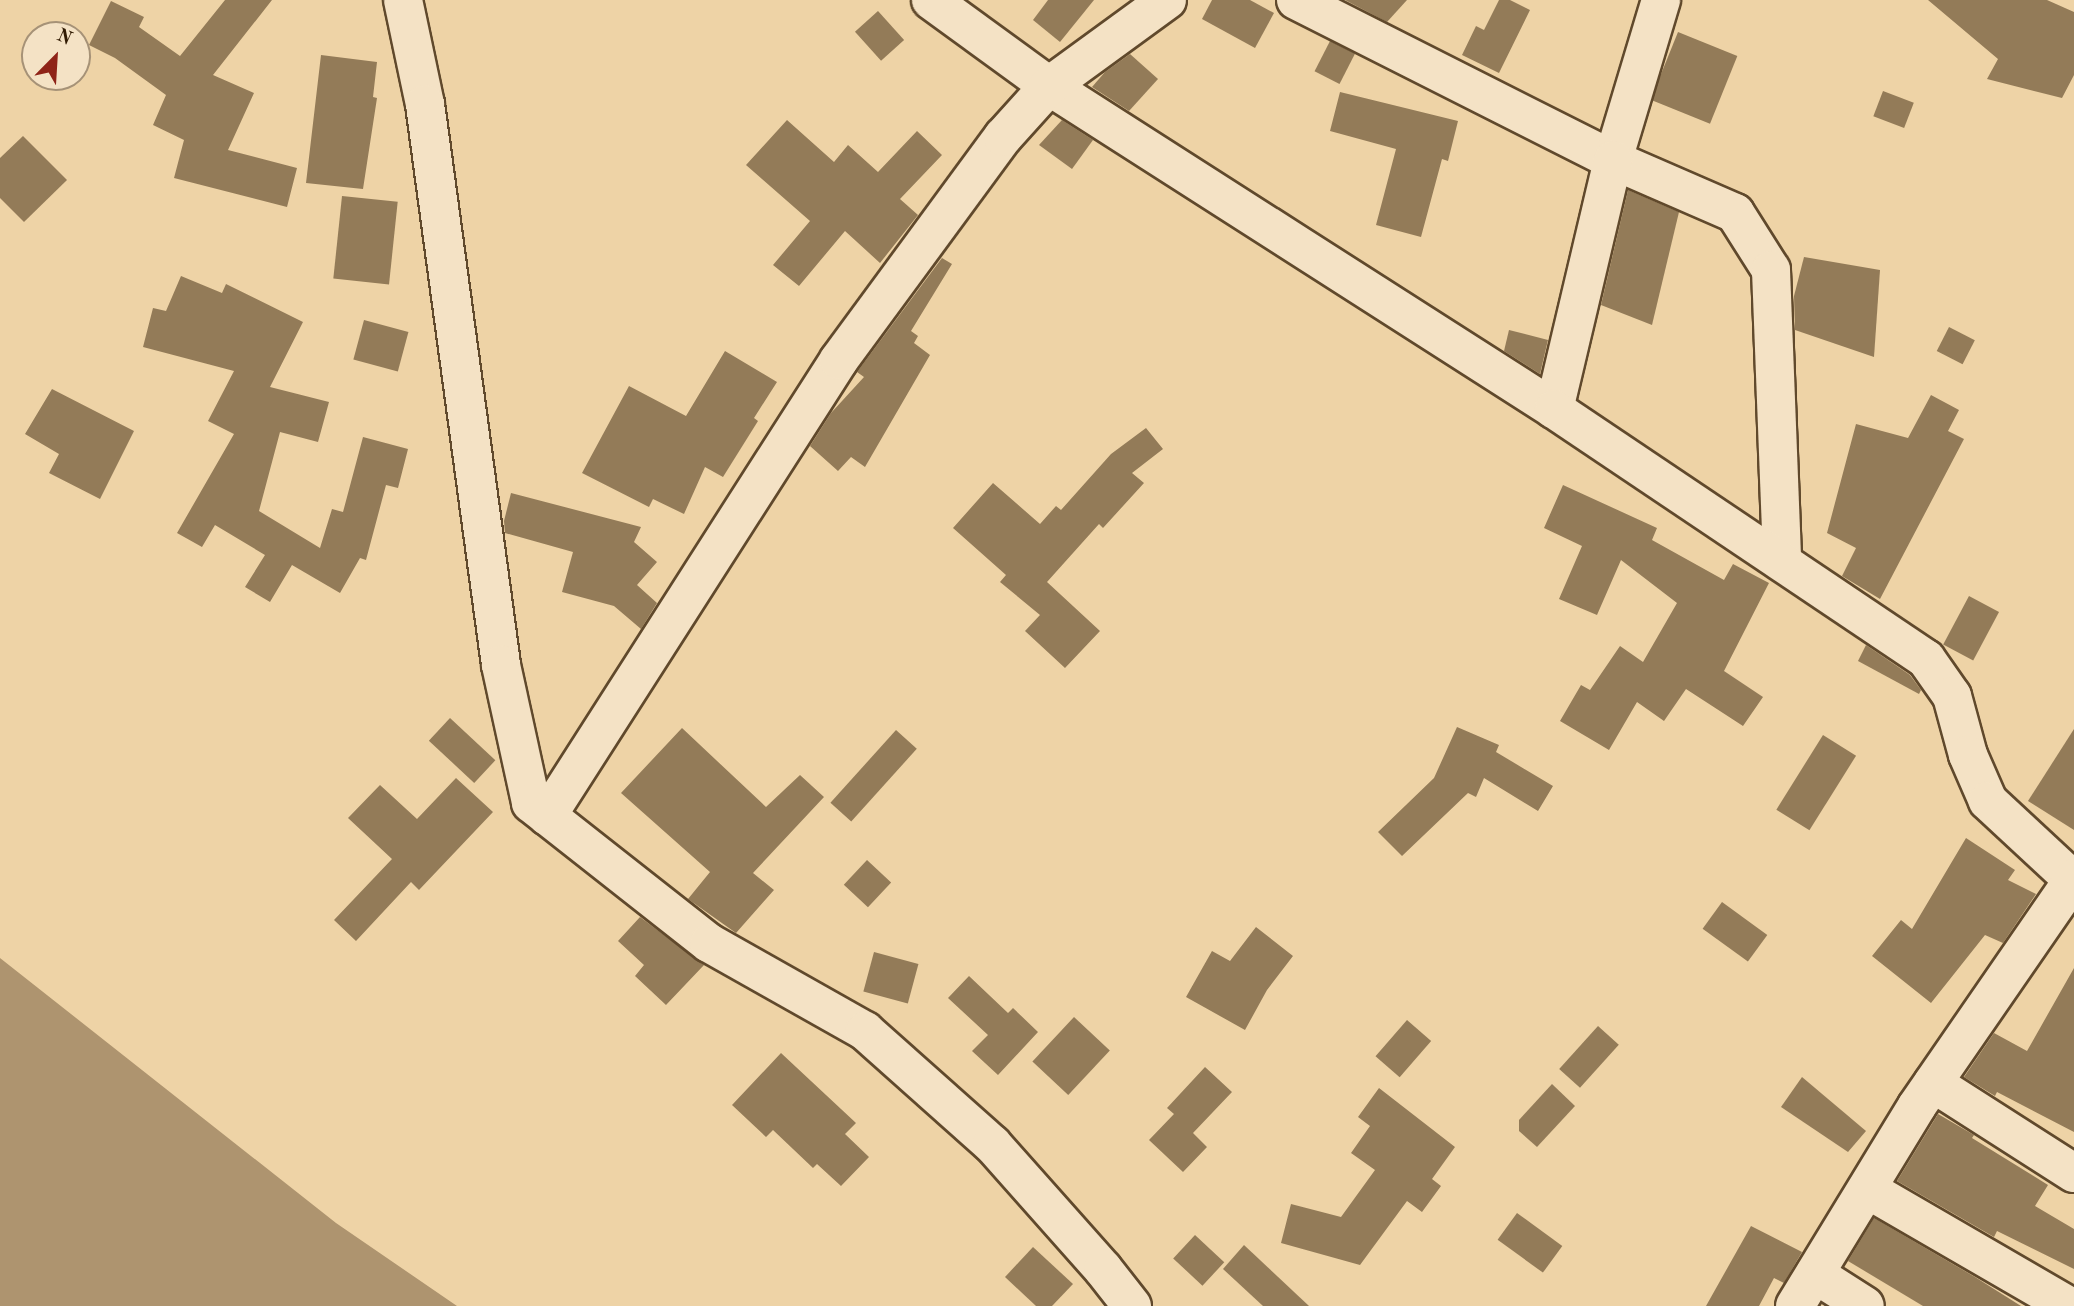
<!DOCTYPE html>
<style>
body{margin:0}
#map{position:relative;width:2074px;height:1306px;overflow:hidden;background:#eed3a6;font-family:"Old Standard TT",serif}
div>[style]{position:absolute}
.water>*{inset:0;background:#ae946f}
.building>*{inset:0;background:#937b58;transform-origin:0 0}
.roads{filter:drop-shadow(2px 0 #60492c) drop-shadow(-2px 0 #60492c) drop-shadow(0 2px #60492c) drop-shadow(0 -2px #60492c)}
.minor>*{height:38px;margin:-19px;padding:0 19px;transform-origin:19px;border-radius:19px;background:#f4e2c5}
span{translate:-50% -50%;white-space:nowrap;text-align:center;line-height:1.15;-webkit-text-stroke:5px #f4e2c5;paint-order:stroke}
.north{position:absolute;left:21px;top:21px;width:70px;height:70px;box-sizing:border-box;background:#f4e2c5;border:2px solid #a69277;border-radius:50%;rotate:24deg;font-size:19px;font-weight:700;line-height:28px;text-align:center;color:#311b03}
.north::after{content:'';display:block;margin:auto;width:24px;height:32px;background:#8f2418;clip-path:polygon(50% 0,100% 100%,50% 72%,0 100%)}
</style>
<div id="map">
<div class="water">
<div style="clip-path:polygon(0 958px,336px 1223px,457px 1306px,0 1306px)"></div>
</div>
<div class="building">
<div style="clip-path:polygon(225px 0,272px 0,213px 75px,254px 93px,228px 150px,297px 168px,287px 207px,174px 178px,184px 140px,153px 125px,166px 95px,115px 58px,89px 45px,111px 1px,144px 17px,139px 27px,180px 56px)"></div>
<div style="clip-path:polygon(1048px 0,1094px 0,1060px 42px,1033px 20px)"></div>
<div style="clip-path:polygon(1212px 0,1250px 0,1274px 13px,1255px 48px,1202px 19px)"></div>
<div style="clip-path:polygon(1345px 0,1407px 0,1387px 22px)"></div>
<div style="clip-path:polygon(1499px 0,1510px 0,1530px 10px,1499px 73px,1462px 55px,1476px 26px,1484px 30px)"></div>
<div style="clip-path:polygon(1928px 0,2047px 0,2074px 12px,2074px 75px,2062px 98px,1987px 79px,1998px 59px)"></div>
<div style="left:878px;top:11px;width:39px;height:31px;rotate:48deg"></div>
<div style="left:1678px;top:32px;width:64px;height:73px;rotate:22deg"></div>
<div style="left:1330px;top:41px;width:28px;height:34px;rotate:27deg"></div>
<div style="clip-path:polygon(1130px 54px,1158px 79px,1129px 111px,1092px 87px,1105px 72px)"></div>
<div style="clip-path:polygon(321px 55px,377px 62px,373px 97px,377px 98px,363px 189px,306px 183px)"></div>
<div style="left:1883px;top:91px;width:33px;height:27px;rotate:21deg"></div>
<div style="clip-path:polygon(1340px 92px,1458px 121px,1448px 161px,1442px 159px,1421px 237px,1376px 225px,1396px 149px,1330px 131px)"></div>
<div style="clip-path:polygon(787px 120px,834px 162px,848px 145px,878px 172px,917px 131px,942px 155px,900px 199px,918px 215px,880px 263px,845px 231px,799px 286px,773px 265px,810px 221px,746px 165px)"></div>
<div style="clip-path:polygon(1062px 120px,1093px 140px,1072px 169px,1039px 145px)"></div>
<div style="clip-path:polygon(23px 136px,67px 180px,24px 222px,0 198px,0 158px)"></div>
<div style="clip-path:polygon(1628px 190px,1679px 212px,1652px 325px,1601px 305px)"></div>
<div style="left:342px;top:196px;width:56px;height:83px;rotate:6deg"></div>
<div style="clip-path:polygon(1804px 257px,1880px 270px,1874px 357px,1795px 330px,1794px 296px)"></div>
<div style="clip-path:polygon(942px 258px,952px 264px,911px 331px,918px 336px,914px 343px,930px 355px,865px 467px,851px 457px,838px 471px,810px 446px,831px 413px,864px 377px,857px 372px)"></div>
<div style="clip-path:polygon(181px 276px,222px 293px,226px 284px,303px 322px,270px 387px,329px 402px,318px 442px,280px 432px,259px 511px,320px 548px,332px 509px,343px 512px,363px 437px,408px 449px,398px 488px,386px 485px,366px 560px,360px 558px,340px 593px,292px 565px,270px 602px,245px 587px,265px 555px,215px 525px,202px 547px,177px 533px,234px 434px,208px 421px,234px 371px,143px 347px,153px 308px,166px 311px)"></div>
<div style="left:364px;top:320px;width:46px;height:41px;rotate:15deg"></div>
<div style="left:1949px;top:327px;width:29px;height:27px;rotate:27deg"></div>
<div style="clip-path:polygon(1509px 330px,1548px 340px,1540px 374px,1504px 351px)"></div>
<div style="clip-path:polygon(725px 351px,777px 382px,754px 418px,758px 421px,723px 477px,705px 467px,684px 514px,653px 499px,649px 507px,582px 473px,629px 386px,686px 416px)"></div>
<div style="clip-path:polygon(52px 389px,134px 431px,100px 499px,49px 473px,59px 454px,25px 434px)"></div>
<div style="clip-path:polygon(1931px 395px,1959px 410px,1948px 431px,1964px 439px,1880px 599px,1842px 576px,1856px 548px,1827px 533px,1856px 424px,1908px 438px)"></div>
<div style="clip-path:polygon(1146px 428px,1163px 449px,1132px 473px,1144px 483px,1103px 528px,1099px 524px,1047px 582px,1100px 631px,1065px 668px,1025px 631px,1040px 615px,1000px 582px,1006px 575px,953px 528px,993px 483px,1040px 524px,1056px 506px,1061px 510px,1111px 454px)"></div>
<div style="clip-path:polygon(1563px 485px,1657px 528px,1652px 540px,1724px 580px,1733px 564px,1769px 583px,1724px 671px,1763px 697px,1743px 726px,1686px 689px,1664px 721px,1637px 702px,1609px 750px,1560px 721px,1581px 685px,1590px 690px,1620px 646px,1643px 662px,1677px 603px,1621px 560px,1597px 615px,1559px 599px,1582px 546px,1544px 528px)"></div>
<div style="clip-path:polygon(511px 493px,641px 527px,634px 542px,657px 562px,637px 585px,657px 603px,641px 629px,614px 606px,562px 592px,573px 552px,505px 533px,504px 521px)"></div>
<div style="left:1969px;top:596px;width:34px;height:55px;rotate:28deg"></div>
<div style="clip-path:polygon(1866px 645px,1910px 675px,1921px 690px,1919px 694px,1858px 661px)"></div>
<div style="left:450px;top:718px;width:62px;height:31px;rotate:43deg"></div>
<div style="clip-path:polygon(1457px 727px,1499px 745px,1496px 752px,1553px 786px,1538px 811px,1484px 778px,1476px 797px,1468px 793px,1402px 856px,1378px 832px,1434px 778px)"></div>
<div style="clip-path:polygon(682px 728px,766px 807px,800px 775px,824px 797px,753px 873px,774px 890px,736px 933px,688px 899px,710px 872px,621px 793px)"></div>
<div style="clip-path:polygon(2074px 729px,2074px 830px,2028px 801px)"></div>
<div style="left:896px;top:730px;width:28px;height:98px;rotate:42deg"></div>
<div style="left:1823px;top:735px;width:39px;height:88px;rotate:32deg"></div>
<div style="clip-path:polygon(456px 778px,493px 812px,419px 890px,411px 882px,356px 941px,334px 920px,392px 859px,348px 818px,380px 785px,417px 819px)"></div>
<div style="clip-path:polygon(1966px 838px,2015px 870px,2008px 880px,2036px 894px,2003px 943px,1985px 935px,1931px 1003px,1872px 956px,1901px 920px,1912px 929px)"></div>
<div style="left:867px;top:860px;width:33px;height:34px;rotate:43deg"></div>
<div style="left:1722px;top:902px;width:56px;height:33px;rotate:36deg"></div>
<div style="clip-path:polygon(640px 917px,704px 965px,666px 1005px,635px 976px,644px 965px,618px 941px)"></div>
<div style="clip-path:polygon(1256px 927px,1293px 956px,1267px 990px,1245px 1030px,1186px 997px,1212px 951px,1230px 961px)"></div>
<div style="left:874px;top:952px;width:46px;height:41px;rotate:15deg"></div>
<div style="clip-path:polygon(2074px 968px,2074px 1132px,1997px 1092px,1995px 1096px,1964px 1077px,1994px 1033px,2027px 1051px)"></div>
<div style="clip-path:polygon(969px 976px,1008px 1013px,1013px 1008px,1038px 1032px,998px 1075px,972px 1051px,988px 1035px,948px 998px)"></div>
<div style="left:1074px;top:1017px;width:49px;height:61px;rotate:43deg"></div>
<div style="left:1407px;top:1020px;width:32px;height:48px;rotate:41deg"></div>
<div style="left:1598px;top:1026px;width:28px;height:58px;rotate:42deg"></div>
<div style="clip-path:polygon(781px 1053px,856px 1123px,845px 1134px,869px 1157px,841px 1186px,817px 1164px,813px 1168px,773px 1130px,766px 1137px,732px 1105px)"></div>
<div style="clip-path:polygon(1205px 1067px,1232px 1092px,1193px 1133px,1207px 1147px,1183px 1172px,1149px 1140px,1174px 1114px,1167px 1108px)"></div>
<div style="clip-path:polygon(1802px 1077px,1866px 1131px,1848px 1152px,1781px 1107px)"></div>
<div style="clip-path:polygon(1552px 1084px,1575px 1106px,1537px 1147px,1519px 1131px,1519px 1120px)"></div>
<div style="clip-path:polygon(1379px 1088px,1455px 1147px,1432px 1179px,1441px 1186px,1422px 1212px,1407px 1201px,1360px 1265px,1281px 1243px,1291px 1204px,1341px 1217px,1375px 1170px,1351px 1153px,1370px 1126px,1358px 1117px)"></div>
<div style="clip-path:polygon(1938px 1114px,1974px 1135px,1972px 1138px,2048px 1185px,2035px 1206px,2074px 1229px,2074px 1269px,1997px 1231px,1994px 1237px,1897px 1181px)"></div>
<div style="left:1517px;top:1213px;width:56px;height:33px;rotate:36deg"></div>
<div style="clip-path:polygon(1874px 1218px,1975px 1277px,2021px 1306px,1923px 1306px,1848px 1261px)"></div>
<div style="clip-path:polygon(1751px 1226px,1802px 1252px,1784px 1283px,1774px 1278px,1759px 1306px,1706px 1306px)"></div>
<div style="left:1195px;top:1235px;width:40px;height:32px;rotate:43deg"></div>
<div style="clip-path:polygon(1244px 1245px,1309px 1306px,1263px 1306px,1223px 1269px)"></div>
<div style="clip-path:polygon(1033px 1247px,1073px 1284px,1052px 1306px,1036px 1306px,1005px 1277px)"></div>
</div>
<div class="roads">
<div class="minor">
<div style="left:403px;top:0;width:106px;rotate:78.1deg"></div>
<div style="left:425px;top:104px;width:566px;rotate:82.28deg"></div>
<div style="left:501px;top:665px;width:141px;rotate:77.7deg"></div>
<div style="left:531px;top:803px;width:226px;rotate:38.2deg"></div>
<div style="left:709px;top:943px;width:179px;rotate:29.4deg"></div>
<div style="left:865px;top:1031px;width:170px;rotate:41.7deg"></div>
<div style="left:992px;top:1144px;width:167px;rotate:48.4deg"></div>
<div style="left:1103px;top:1269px;width:47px;rotate:51.9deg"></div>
<div style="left:931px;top:0;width:146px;rotate:36.1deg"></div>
<div style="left:1049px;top:86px;width:599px;rotate:32.6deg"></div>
<div style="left:1296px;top:0;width:355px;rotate:26.8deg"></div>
<div style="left:1613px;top:160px;width:133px;rotate:23.5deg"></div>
<div style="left:1735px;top:213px;width:67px;rotate:57.7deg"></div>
<div style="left:1771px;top:270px;width:292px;rotate:87.8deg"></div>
<div style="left:1661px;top:0;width:167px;rotate:106.7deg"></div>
<div style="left:1613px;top:160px;width:256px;rotate:103.3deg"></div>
<div style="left:1554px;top:409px;width:448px;rotate:33.9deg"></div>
<div style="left:1926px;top:659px;width:45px;rotate:54.9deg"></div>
<div style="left:1952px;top:696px;width:61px;rotate:74.8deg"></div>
<div style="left:1968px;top:755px;width:50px;rotate:66.5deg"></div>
<div style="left:1988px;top:801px;width:116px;rotate:42.9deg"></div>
<div style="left:547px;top:816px;width:541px;rotate:-57.37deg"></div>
<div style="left:839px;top:360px;width:277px;rotate:-53.7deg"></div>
<div style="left:1003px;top:137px;width:69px;rotate:-48deg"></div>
<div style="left:1049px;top:86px;width:146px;rotate:-36.1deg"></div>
<div style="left:1933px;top:1083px;width:167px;rotate:32.6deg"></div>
<div style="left:1867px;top:1189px;width:233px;rotate:30.1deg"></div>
<div style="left:1815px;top:1274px;width:59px;rotate:32.6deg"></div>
<div style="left:1795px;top:1306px;width:234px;rotate:-58.6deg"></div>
<div style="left:1917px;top:1106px;width:277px;rotate:-55.4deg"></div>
</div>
</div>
<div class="north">N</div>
</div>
